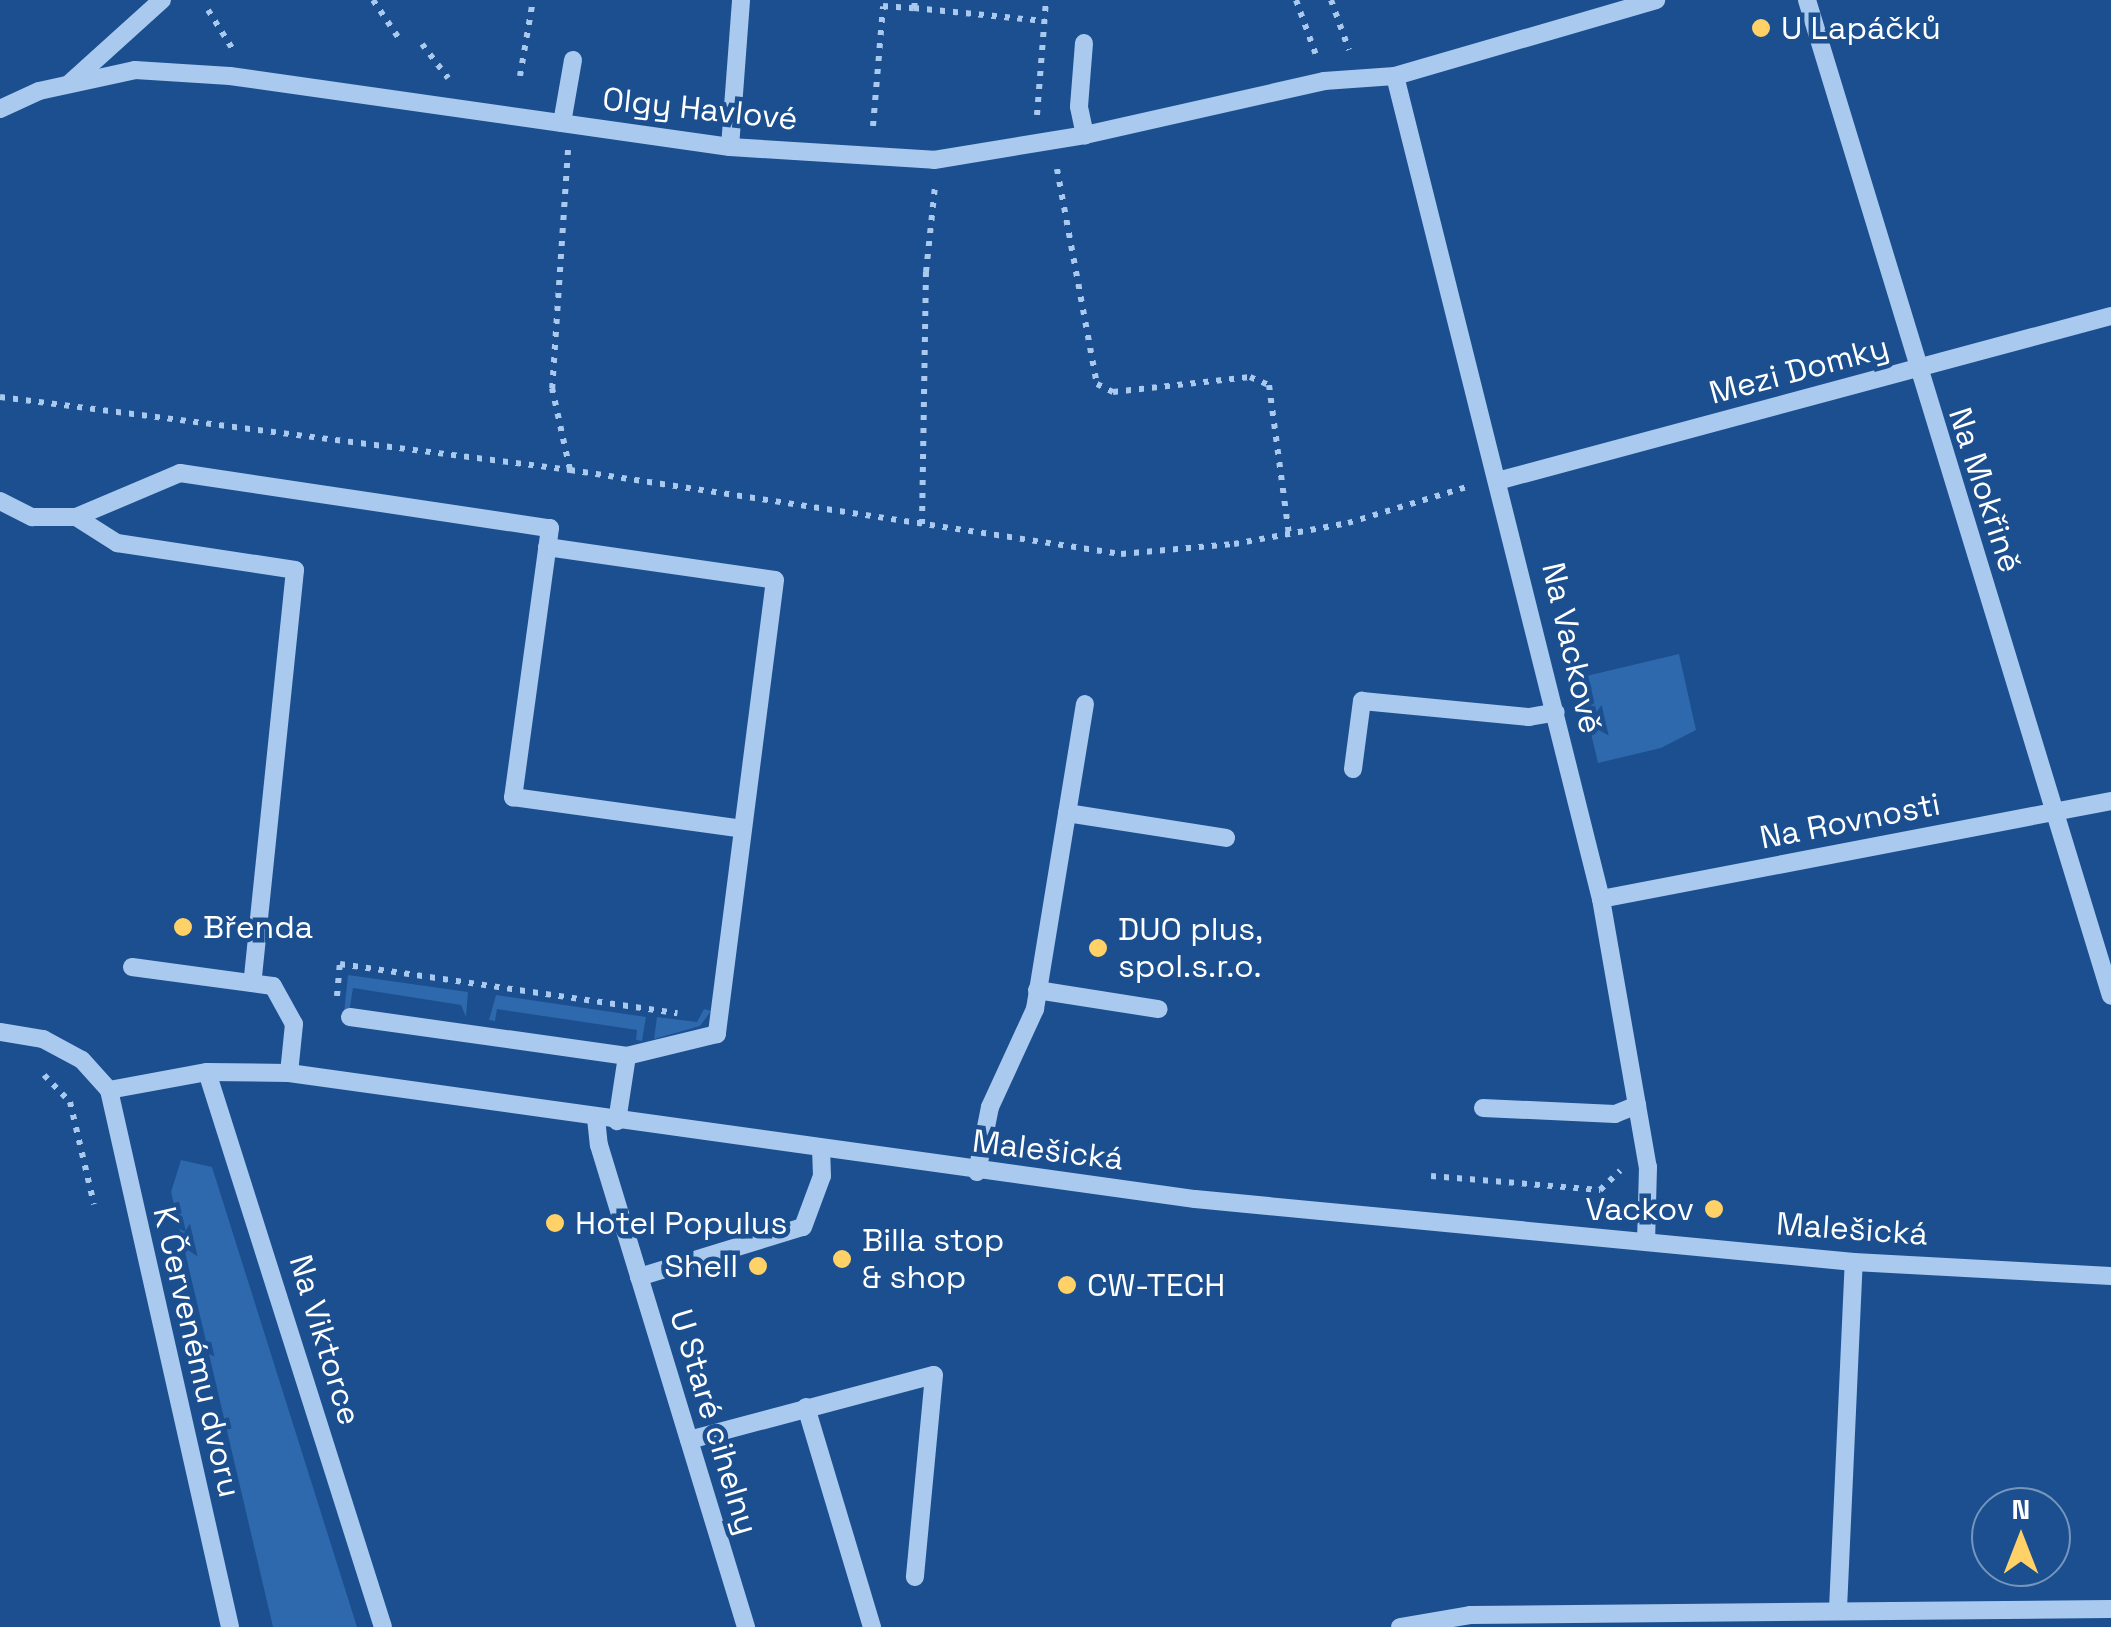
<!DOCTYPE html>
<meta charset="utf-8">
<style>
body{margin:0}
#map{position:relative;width:2111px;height:1627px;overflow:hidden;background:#1b4f8f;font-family:"Space Grotesk",sans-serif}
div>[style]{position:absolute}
.green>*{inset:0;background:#2e69ad}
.path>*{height:6px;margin-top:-3px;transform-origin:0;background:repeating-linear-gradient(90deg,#a9c9ee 0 5px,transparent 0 13px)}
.minor>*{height:18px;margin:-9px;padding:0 9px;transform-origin:9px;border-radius:9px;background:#a9c9ee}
.dots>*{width:28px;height:28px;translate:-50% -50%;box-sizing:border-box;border:5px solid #1b4f8f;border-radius:50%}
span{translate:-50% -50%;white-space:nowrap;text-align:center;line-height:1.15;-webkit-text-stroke:9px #1b4f8f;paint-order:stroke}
.poi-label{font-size:32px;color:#fff}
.left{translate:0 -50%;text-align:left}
.right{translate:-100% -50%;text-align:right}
.street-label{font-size:32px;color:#fff}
.north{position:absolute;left:1971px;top:1487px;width:100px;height:100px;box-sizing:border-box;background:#1b4f8f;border:2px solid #7695bc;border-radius:50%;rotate:0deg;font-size:28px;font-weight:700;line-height:40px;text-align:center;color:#fff}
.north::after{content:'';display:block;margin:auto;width:35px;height:45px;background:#ffd166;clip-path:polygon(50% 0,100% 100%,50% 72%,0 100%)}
</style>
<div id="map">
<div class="green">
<div style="clip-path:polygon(1679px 654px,1696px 730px,1661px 748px,1598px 763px,1578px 678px)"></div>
<div style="clip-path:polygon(348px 975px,468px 992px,466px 1017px,461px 1005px,353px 988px,349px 1013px,344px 1013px)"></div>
<div style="clip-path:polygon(496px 995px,646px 1017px,642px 1041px,636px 1040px,637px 1030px,497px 1009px,495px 1021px,489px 1020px)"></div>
<div style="clip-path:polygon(704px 1009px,711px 1011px,700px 1026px,654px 1039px,657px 1017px,697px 1022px)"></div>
<div style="clip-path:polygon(181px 1160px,212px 1167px,357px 1627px,273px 1627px,171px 1192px)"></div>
</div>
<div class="path">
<div style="left:373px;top:0;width:48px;rotate:56deg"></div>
<div style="left:1296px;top:0;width:59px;rotate:70deg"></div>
<div style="left:1331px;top:0;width:53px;rotate:70.2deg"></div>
<div style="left:914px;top:8px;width:131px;rotate:5.7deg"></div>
<div style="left:208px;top:10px;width:45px;rotate:57.7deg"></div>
<div style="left:422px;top:44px;width:43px;rotate:52.6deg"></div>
<div style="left:520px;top:76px;width:77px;rotate:-80.3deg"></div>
<div style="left:1037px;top:115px;width:115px;rotate:-85.5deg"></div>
<div style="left:873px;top:126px;width:120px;rotate:-85.2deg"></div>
<div style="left:883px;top:6px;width:31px;rotate:4deg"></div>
<div style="left:914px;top:8px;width:8px;rotate:-83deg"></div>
<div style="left:568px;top:150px;width:239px;rotate:93.8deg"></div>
<div style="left:552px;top:388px;width:84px;rotate:77.6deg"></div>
<div style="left:1057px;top:169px;width:219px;rotate:79.5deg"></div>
<div style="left:1097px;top:384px;width:18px;rotate:27deg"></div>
<div style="left:1113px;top:392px;width:138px;rotate:-6.2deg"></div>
<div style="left:1250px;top:377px;width:21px;rotate:23deg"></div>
<div style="left:1269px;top:385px;width:150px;rotate:82.4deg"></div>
<div style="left:0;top:397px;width:575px;rotate:7.3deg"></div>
<div style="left:570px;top:470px;width:557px;rotate:8.67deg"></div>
<div style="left:1121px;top:554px;width:113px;rotate:-5.1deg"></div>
<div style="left:1234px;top:544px;width:116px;rotate:-10.4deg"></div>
<div style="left:1348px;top:523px;width:127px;rotate:-16.9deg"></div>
<div style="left:922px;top:524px;width:252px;rotate:-89.1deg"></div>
<div style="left:926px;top:272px;width:86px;rotate:-84deg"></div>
<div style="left:337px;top:996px;width:32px;rotate:-85deg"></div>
<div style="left:340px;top:964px;width:341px;rotate:8.3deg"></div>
<div style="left:44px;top:1075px;width:37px;rotate:46deg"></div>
<div style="left:70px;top:1102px;width:105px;rotate:76.8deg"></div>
<div style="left:1431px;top:1176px;width:170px;rotate:4.7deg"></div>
<div style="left:1600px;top:1190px;width:28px;rotate:-44deg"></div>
</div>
<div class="minor">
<div style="left:1807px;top:0;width:1041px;rotate:73.03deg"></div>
<div style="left:1084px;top:43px;width:64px;rotate:94.5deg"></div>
<div style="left:1079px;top:107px;width:29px;rotate:78deg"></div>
<div style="left:1395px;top:76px;width:848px;rotate:75.95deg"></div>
<div style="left:1601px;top:899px;width:272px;rotate:80.1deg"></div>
<div style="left:1648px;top:1167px;width:75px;rotate:91.5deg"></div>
<div style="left:70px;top:83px;width:124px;rotate:-42.1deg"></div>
<div style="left:0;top:109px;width:43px;rotate:-24.8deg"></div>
<div style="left:39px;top:91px;width:98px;rotate:-12.3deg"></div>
<div style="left:135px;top:70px;width:95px;rotate:3.6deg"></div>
<div style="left:230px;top:76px;width:505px;rotate:8.08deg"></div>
<div style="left:730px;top:147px;width:204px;rotate:3.6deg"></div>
<div style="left:934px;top:160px;width:153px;rotate:-9.4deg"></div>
<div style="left:1085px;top:135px;width:245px;rotate:-12.7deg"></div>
<div style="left:1324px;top:81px;width:71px;rotate:-4deg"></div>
<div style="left:1395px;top:76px;width:272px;rotate:-16.2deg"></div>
<div style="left:562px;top:123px;width:64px;rotate:-80.1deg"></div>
<div style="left:730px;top:147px;width:147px;rotate:-85.7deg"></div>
<div style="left:1501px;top:480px;width:632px;rotate:-15.05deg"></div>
<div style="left:0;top:501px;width:36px;rotate:27deg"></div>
<div style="left:32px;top:517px;width:44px"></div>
<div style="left:76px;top:517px;width:113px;rotate:-22.9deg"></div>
<div style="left:180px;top:473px;width:374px;rotate:8.5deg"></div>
<div style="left:550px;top:528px;width:272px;rotate:97.8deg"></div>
<div style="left:513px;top:797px;width:232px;rotate:7.9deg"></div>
<div style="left:76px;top:517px;width:49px;rotate:32.4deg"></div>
<div style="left:117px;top:543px;width:180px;rotate:8.6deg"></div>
<div style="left:295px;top:570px;width:415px;rotate:95.9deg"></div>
<div style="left:547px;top:547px;width:230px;rotate:8.2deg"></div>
<div style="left:775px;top:580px;width:458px;rotate:97.3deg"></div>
<div style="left:717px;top:1034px;width:93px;rotate:166.3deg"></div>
<div style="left:1353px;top:769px;width:69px;rotate:-82.5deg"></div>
<div style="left:1362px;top:701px;width:168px;rotate:5.5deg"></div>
<div style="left:1529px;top:717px;width:27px;rotate:-10deg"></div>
<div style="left:1067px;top:813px;width:161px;rotate:8.9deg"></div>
<div style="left:1601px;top:899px;width:519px;rotate:-10.88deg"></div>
<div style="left:132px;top:967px;width:142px;rotate:7.7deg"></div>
<div style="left:273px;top:986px;width:43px;rotate:61.1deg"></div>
<div style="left:294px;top:1024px;width:49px;rotate:95.8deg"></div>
<div style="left:1037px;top:990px;width:123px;rotate:8.9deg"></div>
<div style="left:350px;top:1017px;width:280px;rotate:8deg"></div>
<div style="left:627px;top:1056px;width:66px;rotate:98.7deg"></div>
<div style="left:0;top:1032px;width:44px;rotate:9.2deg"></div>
<div style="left:43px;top:1039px;width:44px;rotate:28.3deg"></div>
<div style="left:82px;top:1060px;width:40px;rotate:48deg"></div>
<div style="left:207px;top:1072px;width:582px;rotate:72.41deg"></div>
<div style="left:109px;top:1090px;width:100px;rotate:-10.4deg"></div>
<div style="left:207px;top:1072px;width:82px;rotate:0.7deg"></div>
<div style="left:289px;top:1073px;width:915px;rotate:7.92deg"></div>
<div style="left:1195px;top:1199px;width:662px;rotate:5.46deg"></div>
<div style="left:1854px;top:1262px;width:257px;rotate:3.1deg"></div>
<div style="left:109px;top:1090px;width:550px;rotate:77.3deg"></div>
<div style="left:1483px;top:1108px;width:132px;rotate:2.6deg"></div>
<div style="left:1615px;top:1114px;width:24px;rotate:-22deg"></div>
<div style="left:596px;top:1118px;width:27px;rotate:84deg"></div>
<div style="left:599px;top:1145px;width:504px;rotate:73.04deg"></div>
<div style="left:977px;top:1172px;width:66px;rotate:-78.7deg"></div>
<div style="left:990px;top:1107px;width:108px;rotate:-65.3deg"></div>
<div style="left:1035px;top:1009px;width:309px;rotate:-80.7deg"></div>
<div style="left:639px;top:1277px;width:171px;rotate:-17deg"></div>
<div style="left:803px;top:1227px;width:54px;rotate:-69.6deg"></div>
<div style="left:822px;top:1176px;width:25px;rotate:-92deg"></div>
<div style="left:806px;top:1407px;width:230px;rotate:73.3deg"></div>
<div style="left:689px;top:1440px;width:253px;rotate:-14.9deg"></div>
<div style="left:934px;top:1375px;width:203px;rotate:95.4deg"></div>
<div style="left:1838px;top:1609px;width:347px;rotate:-87.4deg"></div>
<div style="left:1400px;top:1627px;width:71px;rotate:-9.7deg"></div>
<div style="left:1470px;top:1615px;width:641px;rotate:-0.54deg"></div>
</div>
<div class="dots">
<div style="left:1761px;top:28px;background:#ffd166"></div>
<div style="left:183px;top:927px;background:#ffd166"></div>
<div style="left:1098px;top:948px;background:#ffd166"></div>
<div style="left:1714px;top:1209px;background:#ffd166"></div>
<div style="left:555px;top:1223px;background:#ffd166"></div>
<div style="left:842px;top:1259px;background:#ffd166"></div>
<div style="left:758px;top:1266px;background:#ffd166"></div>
<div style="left:1067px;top:1285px;background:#ffd166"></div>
</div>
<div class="poi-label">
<span class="left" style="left:1781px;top:28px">U Lapáčků</span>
<span class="left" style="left:203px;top:927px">Břenda</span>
<span class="left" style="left:1118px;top:948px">DUO plus,<br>spol.s.r.o.</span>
<span class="right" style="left:1694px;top:1209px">Vackov</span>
<span class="left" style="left:575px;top:1223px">Hotel Populus</span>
<span class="left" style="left:862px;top:1259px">Billa stop<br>&amp; shop</span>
<span class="right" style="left:738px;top:1266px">Shell</span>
<span class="left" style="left:1087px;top:1285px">CW-TECH</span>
</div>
<div class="street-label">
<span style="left:700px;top:109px;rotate:6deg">Olgy Havlové</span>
<span style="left:1799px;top:370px;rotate:-15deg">Mezi Domky</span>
<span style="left:1985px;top:490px;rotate:72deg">Na Mokřině</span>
<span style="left:1572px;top:648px;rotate:77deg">Na Vackově</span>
<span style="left:1850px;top:821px;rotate:-11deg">Na Rovnosti</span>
<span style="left:1048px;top:1150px;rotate:7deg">Malešická</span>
<span style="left:1852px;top:1229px;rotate:4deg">Malešická</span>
<span style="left:325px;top:1340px;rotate:73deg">Na Viktorce</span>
<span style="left:197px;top:1352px;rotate:77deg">K Červenému dvoru</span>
<span style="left:714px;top:1422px;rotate:73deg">U Staré cihelny</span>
</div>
<div class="north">N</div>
</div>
